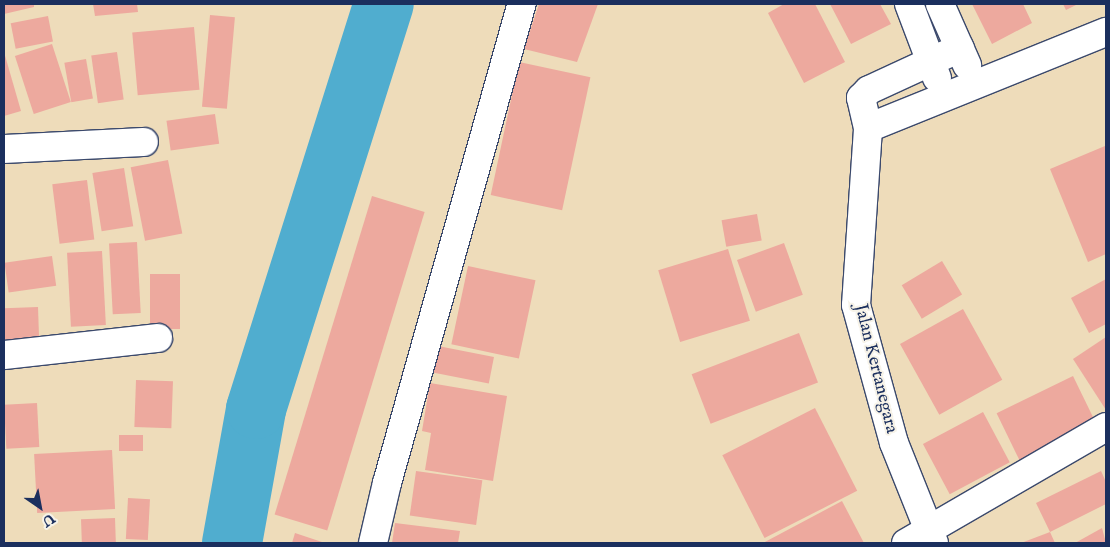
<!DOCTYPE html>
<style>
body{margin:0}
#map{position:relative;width:1110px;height:547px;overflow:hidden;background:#eedcba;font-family:"IM FELL English",serif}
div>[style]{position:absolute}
.river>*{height:60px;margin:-30px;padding:0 30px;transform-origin:30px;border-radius:30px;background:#50adcf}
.building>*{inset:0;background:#eda99e;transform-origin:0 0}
.roads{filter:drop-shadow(1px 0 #3b496c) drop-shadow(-1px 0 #3b496c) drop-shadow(0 1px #3b496c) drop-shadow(0 -1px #3b496c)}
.minor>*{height:28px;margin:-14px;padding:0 14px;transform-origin:14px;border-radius:14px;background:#fff}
span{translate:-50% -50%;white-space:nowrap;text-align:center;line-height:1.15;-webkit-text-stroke:4px #f7f3e8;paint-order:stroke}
.street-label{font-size:18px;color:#1b2f5e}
.frame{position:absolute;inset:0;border:5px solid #1b2f5e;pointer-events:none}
.north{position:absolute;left:15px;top:482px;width:50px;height:50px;-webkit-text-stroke:4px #f7f3e8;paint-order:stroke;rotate:147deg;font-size:14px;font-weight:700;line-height:20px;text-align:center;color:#1b2f5e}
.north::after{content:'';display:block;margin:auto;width:18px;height:22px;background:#1b2f5e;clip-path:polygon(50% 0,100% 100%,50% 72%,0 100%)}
</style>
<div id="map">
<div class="river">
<div style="left:232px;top:543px;width:136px;rotate:-79.8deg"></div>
<div style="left:256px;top:409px;width:425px;rotate:-72.5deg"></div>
</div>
<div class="building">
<div style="clip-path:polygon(4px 4px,34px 4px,34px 7px,4px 14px)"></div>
<div style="clip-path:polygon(93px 4px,137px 4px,138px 12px,95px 16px)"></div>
<div style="clip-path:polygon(539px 4px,598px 4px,577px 62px,524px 49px)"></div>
<div style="clip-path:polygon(784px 4px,815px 4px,845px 62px,804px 83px,768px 13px)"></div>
<div style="clip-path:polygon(830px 4px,880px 4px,891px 24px,851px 44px)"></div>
<div style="clip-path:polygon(972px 4px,1023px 4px,1032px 23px,992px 44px)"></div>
<div style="clip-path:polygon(1063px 4px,1078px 4px,1066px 10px)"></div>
<div style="left:210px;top:15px;width:25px;height:92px;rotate:5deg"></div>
<div style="left:48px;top:16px;width:26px;height:38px;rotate:79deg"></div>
<div style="left:194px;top:27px;width:63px;height:62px;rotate:85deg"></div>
<div style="left:52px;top:44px;width:61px;height:39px;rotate:72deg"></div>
<div style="clip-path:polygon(4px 52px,21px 111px,4px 116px)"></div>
<div style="left:117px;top:52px;width:48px;height:26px;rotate:82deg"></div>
<div style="left:86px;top:59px;width:40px;height:22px;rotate:80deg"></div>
<div style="left:519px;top:62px;width:73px;height:136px;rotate:12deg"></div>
<div style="left:215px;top:114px;width:30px;height:49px;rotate:82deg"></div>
<div style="clip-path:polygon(1105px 146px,1106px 254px,1088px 262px,1050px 169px)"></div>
<div style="left:168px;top:160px;width:75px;height:38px;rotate:79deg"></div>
<div style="left:124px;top:168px;width:59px;height:32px;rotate:81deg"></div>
<div style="left:87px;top:180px;width:60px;height:35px;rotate:83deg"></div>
<div style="left:372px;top:196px;width:55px;height:333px;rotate:17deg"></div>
<div style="left:757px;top:214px;width:27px;height:36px;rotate:80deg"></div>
<div style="left:137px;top:242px;width:71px;height:28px;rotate:87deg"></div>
<div style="left:784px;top:243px;width:55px;height:50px;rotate:70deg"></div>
<div style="left:728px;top:249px;width:75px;height:73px;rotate:73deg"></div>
<div style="left:102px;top:251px;width:74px;height:35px;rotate:87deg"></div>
<div style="left:52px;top:256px;width:30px;height:48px;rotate:82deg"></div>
<div style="left:942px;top:261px;width:39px;height:47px;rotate:59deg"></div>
<div style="left:468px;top:266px;width:69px;height:80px;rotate:12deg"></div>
<div style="left:150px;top:274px;width:30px;height:55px"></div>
<div style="clip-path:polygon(1106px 279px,1106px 324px,1089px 333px,1071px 298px)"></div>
<div style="left:38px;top:307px;width:34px;height:34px;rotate:88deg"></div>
<div style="left:963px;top:309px;width:81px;height:72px;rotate:61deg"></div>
<div style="left:799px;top:333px;width:53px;height:115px;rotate:69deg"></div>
<div style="clip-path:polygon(1106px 337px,1106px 410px,1073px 359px)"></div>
<div style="left:438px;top:346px;width:57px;height:27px;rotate:11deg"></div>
<div style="left:1073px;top:376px;width:60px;height:85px;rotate:64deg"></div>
<div style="left:136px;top:380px;width:37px;height:47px;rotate:2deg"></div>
<div style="clip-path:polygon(430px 383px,507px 396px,493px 481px,425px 470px,431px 433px,422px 431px)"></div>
<div style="left:37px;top:403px;width:44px;height:33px;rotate:87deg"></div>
<div style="left:815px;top:408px;width:93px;height:104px;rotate:63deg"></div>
<div style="left:983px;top:412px;width:57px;height:68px;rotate:62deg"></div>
<div style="left:143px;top:435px;width:16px;height:24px;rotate:90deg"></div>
<div style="left:112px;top:450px;width:59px;height:78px;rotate:87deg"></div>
<div style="left:416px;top:471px;width:67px;height:45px;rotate:8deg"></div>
<div style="clip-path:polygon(1101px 471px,1106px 482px,1106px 504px,1050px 532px,1036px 503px)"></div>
<div style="left:128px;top:498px;width:22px;height:41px;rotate:3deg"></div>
<div style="clip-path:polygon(842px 501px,864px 543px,763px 543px)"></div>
<div style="left:115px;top:518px;width:25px;height:34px;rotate:88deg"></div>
<div style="clip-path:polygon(395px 523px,460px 531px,458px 543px,392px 543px)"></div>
<div style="clip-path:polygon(1102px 528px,1106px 543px,1075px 543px)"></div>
<div style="clip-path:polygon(1050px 532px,1055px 543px,1021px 543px)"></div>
<div style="clip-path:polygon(295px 533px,325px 543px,292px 543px)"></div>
</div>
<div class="roads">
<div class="minor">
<div style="left:909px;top:4px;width:79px;rotate:69.3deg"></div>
<div style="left:940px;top:4px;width:67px;rotate:66.1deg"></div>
<div style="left:868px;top:128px;width:257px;rotate:-22deg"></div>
<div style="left:4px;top:149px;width:140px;rotate:-2.9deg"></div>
<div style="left:4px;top:355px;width:155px;rotate:-6.3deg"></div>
<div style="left:373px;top:543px;width:62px;rotate:-76.9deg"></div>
<div style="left:387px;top:483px;width:498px;rotate:-74.3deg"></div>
<div style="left:906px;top:543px;width:231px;rotate:-30.1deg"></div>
<div style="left:934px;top:543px;width:108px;rotate:-111.8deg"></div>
<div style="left:894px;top:443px;width:143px;rotate:-105.4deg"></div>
<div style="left:856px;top:305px;width:177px;rotate:-86.1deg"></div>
<div style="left:868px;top:128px;width:31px;rotate:-103deg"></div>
<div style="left:861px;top:98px;width:11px;rotate:-45deg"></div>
<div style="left:869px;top:90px;width:100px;rotate:-24.8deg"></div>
</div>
</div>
<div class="street-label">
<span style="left:875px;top:369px;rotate:76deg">Jalan Kertanegara</span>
</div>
<div class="frame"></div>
<div class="north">U</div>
</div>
